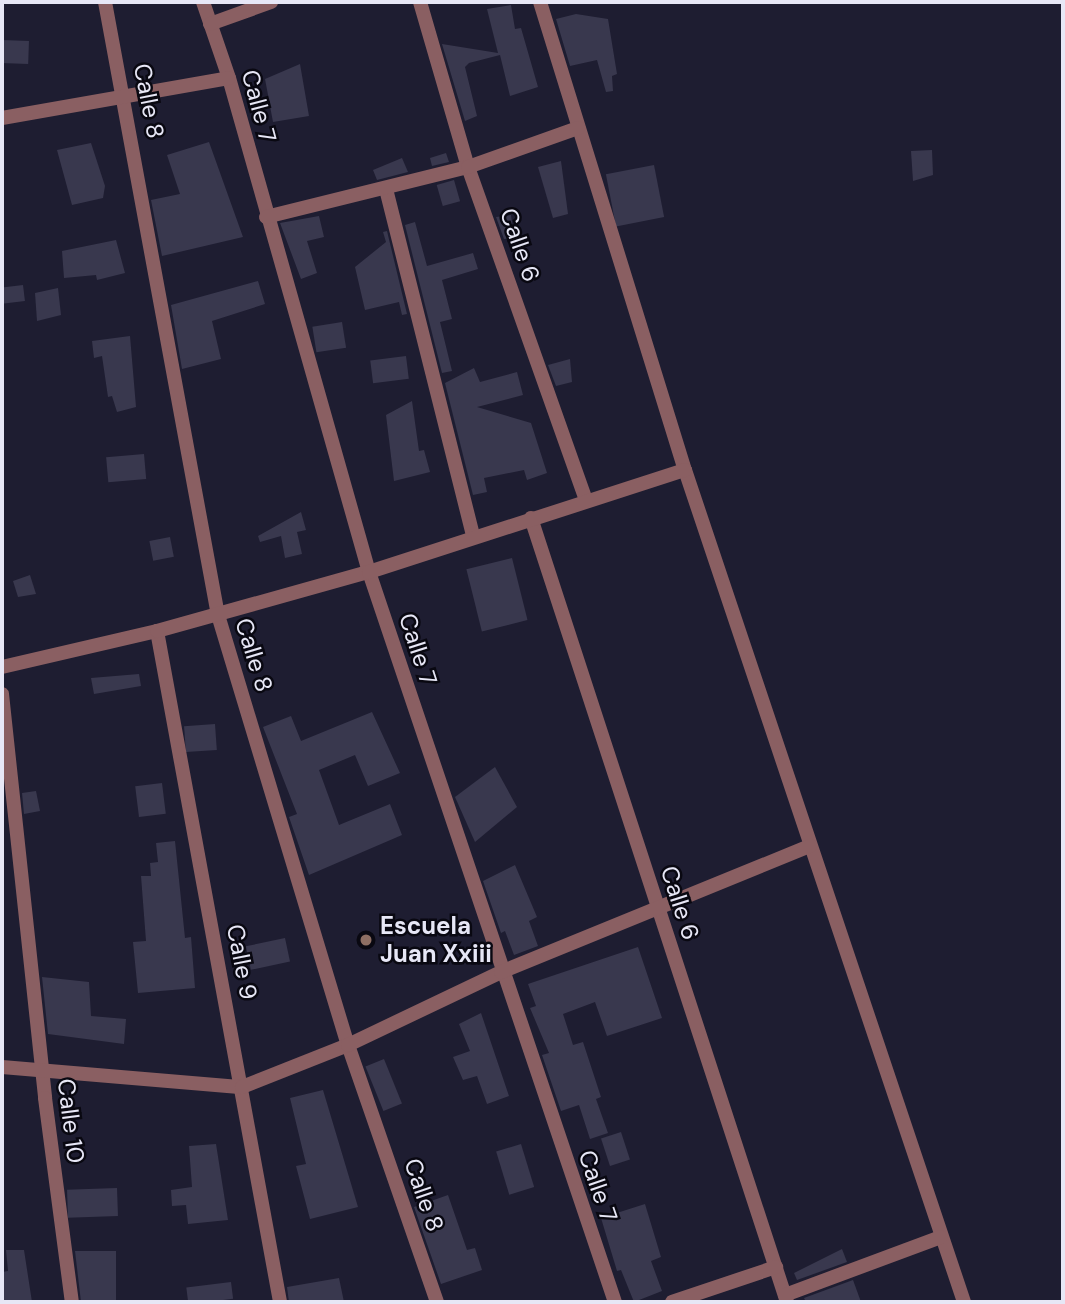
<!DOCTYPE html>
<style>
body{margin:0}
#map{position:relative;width:1065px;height:1304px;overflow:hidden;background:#1e1d31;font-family:"DM Sans",sans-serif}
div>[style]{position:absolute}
.building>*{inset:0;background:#39384e;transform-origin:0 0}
.street>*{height:14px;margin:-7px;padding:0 7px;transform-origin:7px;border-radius:7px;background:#8a5f62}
.dots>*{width:19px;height:19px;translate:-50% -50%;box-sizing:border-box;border:4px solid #090811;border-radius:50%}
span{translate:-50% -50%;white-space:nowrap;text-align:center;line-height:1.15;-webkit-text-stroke:5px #090811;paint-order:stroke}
.street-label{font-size:24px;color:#e7e7f6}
.poi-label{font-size:24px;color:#e7e7f6;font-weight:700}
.left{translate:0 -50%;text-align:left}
.frame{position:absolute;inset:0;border:4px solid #e7e7f6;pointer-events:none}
</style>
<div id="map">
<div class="building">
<div style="clip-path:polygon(511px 5px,515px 29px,521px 28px,538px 87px,510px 96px,500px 55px,469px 63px,465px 67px,477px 116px,465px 121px,442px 44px,498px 53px,487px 9px)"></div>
<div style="clip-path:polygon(576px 14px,608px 19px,617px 74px,612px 76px,613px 91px,606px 92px,597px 60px,570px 66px,556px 19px)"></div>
<div style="left:2px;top:40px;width:27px;height:23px;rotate:2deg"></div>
<div style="clip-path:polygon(300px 64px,309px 116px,273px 122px,265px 79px)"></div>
<div style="clip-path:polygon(209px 142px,243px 237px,162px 256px,151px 200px,180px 194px,167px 155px)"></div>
<div style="clip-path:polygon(91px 143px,105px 186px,103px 198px,72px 205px,57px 150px)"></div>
<div style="clip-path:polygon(932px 150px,933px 175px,913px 181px,911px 151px)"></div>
<div style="clip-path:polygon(446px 153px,449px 162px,432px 166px,430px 158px)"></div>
<div style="clip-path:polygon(402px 158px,408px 172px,377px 180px,373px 170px)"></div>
<div style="clip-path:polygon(561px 161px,568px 214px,553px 218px,538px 167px)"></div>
<div style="left:654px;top:165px;width:53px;height:49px;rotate:79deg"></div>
<div style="left:454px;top:180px;width:22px;height:18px;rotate:74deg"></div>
<div style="clip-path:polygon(511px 215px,514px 238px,504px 239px,496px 217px)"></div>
<div style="clip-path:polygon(319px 216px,324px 237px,307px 241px,317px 273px,301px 279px,280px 223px)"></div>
<div style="clip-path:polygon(415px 222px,427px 266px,473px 253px,478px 269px,442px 280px,452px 319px,440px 322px,452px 371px,442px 373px,405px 225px)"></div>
<div style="clip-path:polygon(387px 231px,407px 314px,402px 315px,399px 302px,365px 310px,355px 267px,386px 242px,383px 232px)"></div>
<div style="clip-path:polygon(116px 240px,125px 273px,97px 280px,96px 275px,64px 278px,62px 251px)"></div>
<div style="clip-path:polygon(258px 281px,265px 304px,212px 321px,221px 359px,182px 369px,171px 305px)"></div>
<div style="left:23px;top:285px;width:16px;height:21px;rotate:83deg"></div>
<div style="clip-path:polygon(58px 288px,61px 315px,37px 321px,35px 293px)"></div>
<div style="left:342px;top:322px;width:26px;height:30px;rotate:81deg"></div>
<div style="clip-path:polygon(130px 336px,136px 407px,117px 412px,112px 396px,108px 397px,102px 356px,94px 358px,92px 341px)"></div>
<div style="left:406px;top:356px;width:23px;height:36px;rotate:83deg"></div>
<div style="clip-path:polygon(570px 359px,572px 382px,556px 386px,548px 365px)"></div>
<div style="clip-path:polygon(474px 368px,480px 382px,517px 372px,523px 395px,477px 407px,531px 423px,547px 473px,527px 480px,524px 470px,484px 478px,487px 492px,473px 495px,445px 383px)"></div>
<div style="clip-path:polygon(412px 401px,419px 451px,424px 450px,430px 472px,394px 481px,386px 415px)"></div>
<div style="left:144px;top:454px;width:25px;height:38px;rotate:85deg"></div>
<div style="clip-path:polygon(301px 512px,306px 530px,297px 532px,302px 554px,285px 558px,281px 536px,260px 542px,258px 536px)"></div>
<div style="left:170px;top:537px;width:20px;height:21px;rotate:79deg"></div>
<div style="left:512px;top:558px;width:64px;height:47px;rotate:76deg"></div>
<div style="clip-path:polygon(30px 575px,36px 594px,18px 597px,13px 581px)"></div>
<div style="clip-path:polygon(139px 674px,141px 686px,94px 694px,91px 678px)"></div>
<div style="clip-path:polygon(372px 712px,400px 773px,368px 786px,355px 755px,319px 770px,339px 825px,390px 804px,402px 835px,309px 875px,289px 817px,297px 814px,263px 727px,291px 716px,301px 741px)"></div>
<div style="left:215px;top:724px;width:26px;height:31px;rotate:86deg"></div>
<div style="clip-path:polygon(495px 767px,517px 807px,475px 842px,455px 797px)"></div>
<div style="left:162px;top:783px;width:31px;height:27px;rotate:83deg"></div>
<div style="clip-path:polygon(36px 791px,40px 811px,24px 814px,22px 793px)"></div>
<div style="clip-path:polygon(175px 841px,185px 938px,191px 937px,195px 988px,138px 993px,133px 942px,146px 941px,141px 876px,151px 876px,150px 863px,158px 862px,156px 843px)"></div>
<div style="clip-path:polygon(515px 865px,537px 917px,529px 921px,538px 946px,514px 955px,505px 931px,501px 933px,483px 881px)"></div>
<div style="left:285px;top:938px;width:24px;height:40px;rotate:78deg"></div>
<div style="clip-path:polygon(638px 947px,662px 1018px,607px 1036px,595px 1002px,563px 1014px,573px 1045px,583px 1042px,601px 1097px,596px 1099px,608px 1133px,590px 1139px,579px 1105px,561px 1111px,542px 1055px,549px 1053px,530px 1008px,536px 1006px,528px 984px)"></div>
<div style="clip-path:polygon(42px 977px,89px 982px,91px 1016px,126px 1019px,124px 1044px,48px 1034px)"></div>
<div style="clip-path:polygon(481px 1013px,509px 1096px,487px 1104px,477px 1076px,463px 1080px,453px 1057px,470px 1051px,459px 1024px)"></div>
<div style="left:384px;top:1059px;width:48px;height:20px;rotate:68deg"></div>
<div style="clip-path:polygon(323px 1090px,358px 1207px,310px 1219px,296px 1166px,306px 1164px,290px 1098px)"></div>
<div style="left:621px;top:1132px;width:29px;height:21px;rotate:72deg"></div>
<div style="clip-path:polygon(216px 1144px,228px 1220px,188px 1224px,186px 1205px,172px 1206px,171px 1190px,192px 1187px,189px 1146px)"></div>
<div style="left:521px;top:1144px;width:45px;height:26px;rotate:73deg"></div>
<div style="left:117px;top:1188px;width:28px;height:50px;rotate:88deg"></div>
<div style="clip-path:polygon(448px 1195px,467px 1250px,475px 1248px,482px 1270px,441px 1284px,414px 1207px)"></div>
<div style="clip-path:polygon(645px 1204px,661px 1257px,651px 1261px,662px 1291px,634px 1302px,621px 1270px,617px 1271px,601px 1218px)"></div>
<div style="clip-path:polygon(842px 1249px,847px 1262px,797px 1280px,794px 1273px)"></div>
<div style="clip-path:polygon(6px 1250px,24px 1250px,32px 1302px,2px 1302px,2px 1272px,8px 1271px)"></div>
<div style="clip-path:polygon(75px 1251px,116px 1251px,116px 1302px,81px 1302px)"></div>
<div style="clip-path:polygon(339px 1278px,344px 1302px,289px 1302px,287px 1287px)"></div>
<div style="clip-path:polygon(853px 1280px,861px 1302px,806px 1302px,804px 1298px)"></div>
<div style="left:231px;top:1282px;width:17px;height:45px;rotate:83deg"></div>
</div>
<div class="street">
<div style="left:105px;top:2px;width:623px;rotate:79.56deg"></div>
<div style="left:218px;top:615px;width:449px;rotate:73.2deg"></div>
<div style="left:348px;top:1045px;width:272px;rotate:70.9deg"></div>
<div style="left:203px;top:2px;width:80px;rotate:71.1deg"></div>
<div style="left:229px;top:78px;width:513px;rotate:74.18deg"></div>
<div style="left:369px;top:572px;width:770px;rotate:71.38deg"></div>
<div style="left:420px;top:2px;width:172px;rotate:73.8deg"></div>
<div style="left:468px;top:167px;width:353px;rotate:70.5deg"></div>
<div style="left:540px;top:2px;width:490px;rotate:72.8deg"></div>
<div style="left:685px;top:470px;width:878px;rotate:71.46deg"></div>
<div style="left:210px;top:24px;width:65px;rotate:-19.8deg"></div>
<div style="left:2px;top:118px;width:230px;rotate:-10deg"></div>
<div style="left:386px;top:189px;width:357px;rotate:75.9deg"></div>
<div style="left:266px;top:217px;width:208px;rotate:-13.9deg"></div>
<div style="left:468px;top:167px;width:117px;rotate:-19.5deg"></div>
<div style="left:531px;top:518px;width:825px;rotate:71.92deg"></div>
<div style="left:157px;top:631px;width:682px;rotate:79.61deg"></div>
<div style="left:2px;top:667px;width:159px;rotate:-13.1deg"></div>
<div style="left:157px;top:631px;width:220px;rotate:-15.6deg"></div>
<div style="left:369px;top:572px;width:332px;rotate:-17.9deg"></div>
<div style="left:2px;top:694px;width:406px;rotate:83.9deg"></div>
<div style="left:45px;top:1098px;width:206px;rotate:82.5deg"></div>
<div style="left:2px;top:1067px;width:241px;rotate:4.8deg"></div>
<div style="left:242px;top:1087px;width:114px;rotate:-21.6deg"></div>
<div style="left:348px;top:1045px;width:170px;rotate:-25.5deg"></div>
<div style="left:501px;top:972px;width:334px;rotate:-22.2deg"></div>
<div style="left:785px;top:1295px;width:166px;rotate:-20.4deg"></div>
<div style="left:672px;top:1302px;width:110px;rotate:-18.6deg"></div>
</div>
<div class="dots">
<div style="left:366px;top:940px;background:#8d6e63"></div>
</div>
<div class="street-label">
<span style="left:149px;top:101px;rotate:79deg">Calle 8</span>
<span style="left:259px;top:106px;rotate:75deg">Calle 7</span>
<span style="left:520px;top:245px;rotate:71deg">Calle 6</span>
<span style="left:418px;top:649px;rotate:72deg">Calle 7</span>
<span style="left:254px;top:655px;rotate:73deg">Calle 8</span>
<span style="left:680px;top:903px;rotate:72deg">Calle 6</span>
<span style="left:242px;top:962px;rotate:79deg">Calle 9</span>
<span style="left:71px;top:1121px;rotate:83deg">Calle 10</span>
<span style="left:598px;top:1186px;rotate:71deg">Calle 7</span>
<span style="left:424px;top:1195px;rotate:71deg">Calle 8</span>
</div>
<div class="poi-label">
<span class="left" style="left:380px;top:940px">Escuela<br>Juan Xxiii</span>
</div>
<div class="frame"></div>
</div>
